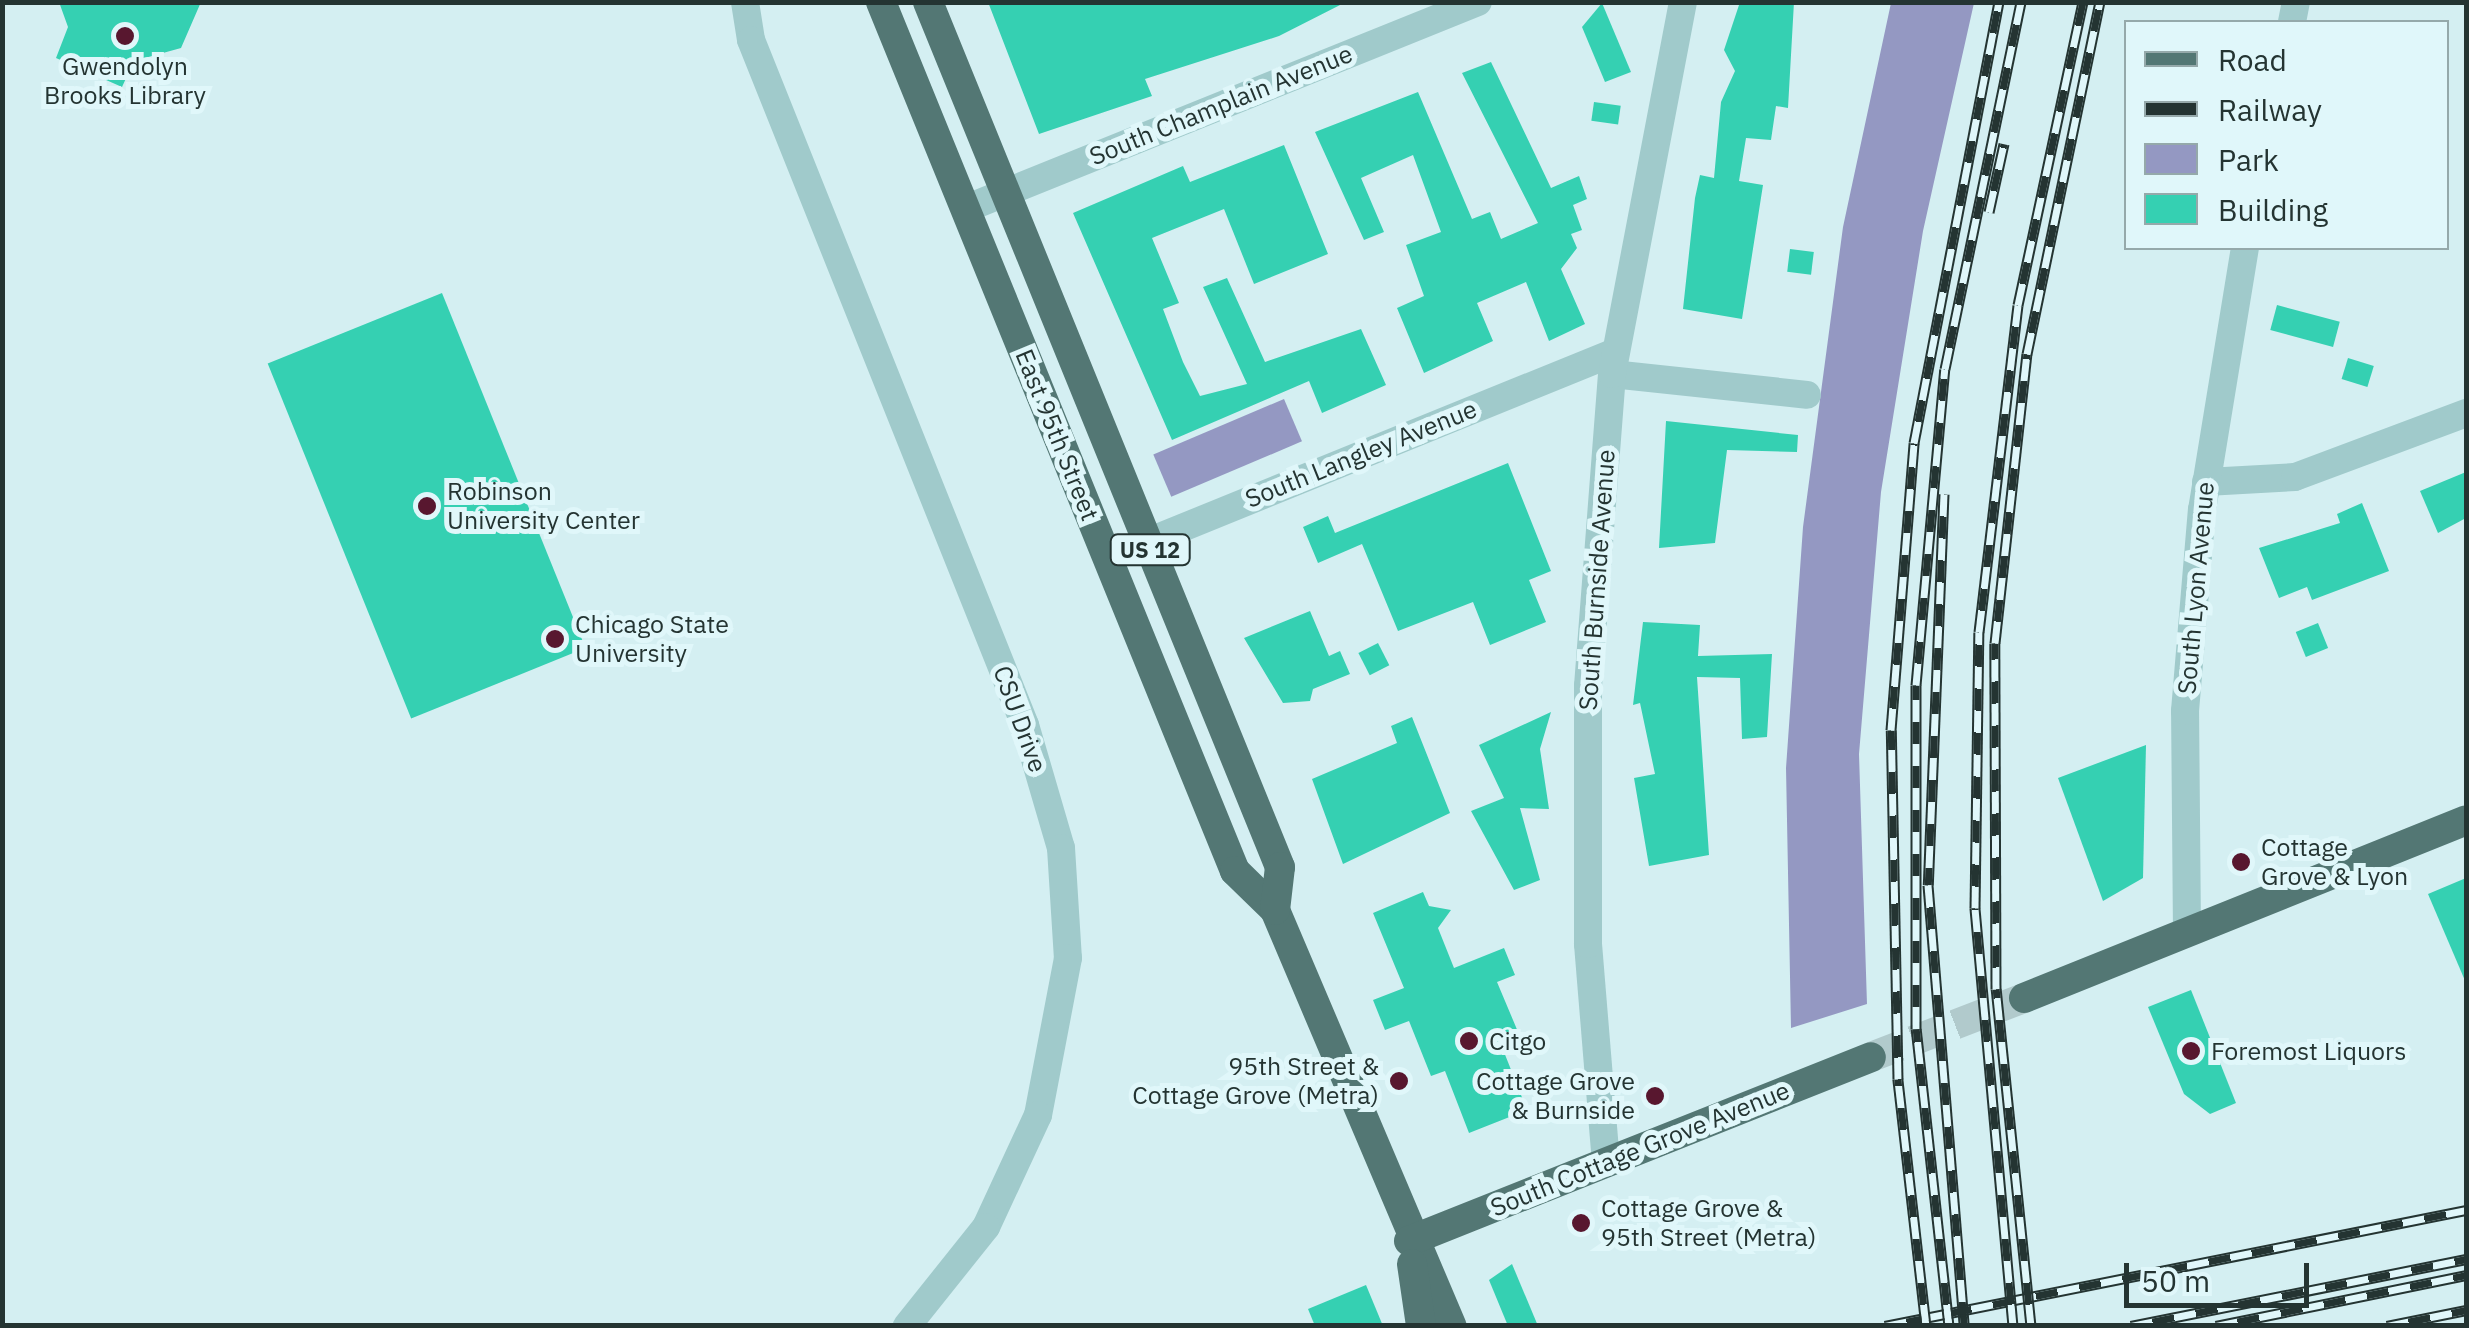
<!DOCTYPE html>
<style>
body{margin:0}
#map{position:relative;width:2469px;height:1328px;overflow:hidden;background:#d4eff2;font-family:"IBM Plex Sans",sans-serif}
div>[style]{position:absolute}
.green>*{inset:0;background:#9498c2;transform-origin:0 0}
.building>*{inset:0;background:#35d0b2;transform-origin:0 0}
.major-tunnel>*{height:30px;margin-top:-15px;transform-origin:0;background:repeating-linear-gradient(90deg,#b1cacc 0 30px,transparent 0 45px)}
.minor>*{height:28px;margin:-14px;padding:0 14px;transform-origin:14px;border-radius:14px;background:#a0cacb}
.major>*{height:30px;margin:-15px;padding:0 15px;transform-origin:15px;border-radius:15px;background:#537774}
.rail>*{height:11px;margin-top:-5.5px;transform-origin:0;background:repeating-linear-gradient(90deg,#e0f7fa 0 22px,#243432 0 44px);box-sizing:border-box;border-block:2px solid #243432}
.dots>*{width:28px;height:28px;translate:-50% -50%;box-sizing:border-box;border:5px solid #e0f7fa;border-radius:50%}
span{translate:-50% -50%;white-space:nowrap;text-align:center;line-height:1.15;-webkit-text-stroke:10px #e0f7fa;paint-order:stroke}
.shield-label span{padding:2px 8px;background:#e0f7fa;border:2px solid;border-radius:8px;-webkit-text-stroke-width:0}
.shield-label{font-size:22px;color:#243432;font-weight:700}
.poi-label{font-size:25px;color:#243432}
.left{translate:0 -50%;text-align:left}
.right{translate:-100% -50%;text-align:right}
.street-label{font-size:25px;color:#243432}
.frame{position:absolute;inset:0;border:5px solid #243432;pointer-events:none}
.legend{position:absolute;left:2124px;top:20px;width:325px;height:230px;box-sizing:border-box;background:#e0f7fa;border:2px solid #95a9aa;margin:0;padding:12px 18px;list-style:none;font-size:30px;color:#243432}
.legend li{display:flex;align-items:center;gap:20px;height:50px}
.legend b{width:50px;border:2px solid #95a9aa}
.scale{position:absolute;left:2124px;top:1263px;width:185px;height:45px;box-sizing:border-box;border:5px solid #243432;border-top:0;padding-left:12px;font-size:30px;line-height:35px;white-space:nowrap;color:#243432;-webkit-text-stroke:8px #e0f7fa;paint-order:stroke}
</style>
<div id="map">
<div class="green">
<div style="clip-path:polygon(1891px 3px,1974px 3px,1923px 231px,1881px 492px,1859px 754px,1867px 1004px,1791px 1028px,1786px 768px,1803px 527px,1843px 227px)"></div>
<div style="left:1284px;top:399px;width:46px;height:142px;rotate:67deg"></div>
</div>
<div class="building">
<div style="clip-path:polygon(59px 2px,201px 2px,181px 48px,134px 61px,122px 87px,56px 58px,68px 27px)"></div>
<div style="clip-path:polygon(988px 2px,1346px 2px,1279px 36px,1145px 79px,1152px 96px,1039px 134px)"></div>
<div style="clip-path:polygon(1740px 2px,1794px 2px,1788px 108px,1776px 106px,1771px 140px,1746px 138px,1739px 181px,1763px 185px,1742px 319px,1683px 309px,1695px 198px,1700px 175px,1714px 178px,1721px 102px,1735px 71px,1724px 50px)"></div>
<div style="clip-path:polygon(1602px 3px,1631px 72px,1605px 82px,1582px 27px)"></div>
<div style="clip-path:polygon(1491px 62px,1551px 188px,1579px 176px,1587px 199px,1573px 205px,1582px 230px,1571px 234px,1577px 248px,1561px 269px,1585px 324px,1549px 341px,1526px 282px,1477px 303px,1493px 341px,1424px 373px,1397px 308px,1424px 296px,1406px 245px,1441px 232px,1413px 155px,1361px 178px,1384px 232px,1364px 240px,1315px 132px,1418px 92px,1472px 219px,1490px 212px,1501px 239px,1538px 223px,1462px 73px)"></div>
<div style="left:1594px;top:102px;width:27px;height:19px;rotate:8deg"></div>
<div style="clip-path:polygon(1284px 145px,1328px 254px,1254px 284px,1224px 209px,1152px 238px,1179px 303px,1163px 309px,1183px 362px,1200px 396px,1247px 384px,1203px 287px,1227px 278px,1265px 362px,1361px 329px,1386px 385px,1322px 413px,1309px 381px,1172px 440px,1073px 213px,1183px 166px,1190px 182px)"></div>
<div style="left:1790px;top:249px;width:24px;height:23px;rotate:7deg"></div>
<div style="left:442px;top:293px;width:383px;height:188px;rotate:68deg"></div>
<div style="left:2277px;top:305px;width:65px;height:26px;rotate:15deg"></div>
<div style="left:2348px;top:358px;width:27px;height:22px;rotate:17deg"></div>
<div style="clip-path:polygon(1666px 421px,1798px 435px,1797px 452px,1727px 450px,1715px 543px,1659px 548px)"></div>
<div style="clip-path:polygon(1508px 463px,1551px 571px,1529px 580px,1546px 622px,1490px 645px,1473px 602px,1398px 631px,1362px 544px,1318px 563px,1303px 527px,1328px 516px,1335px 533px)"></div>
<div style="clip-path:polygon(2466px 472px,2466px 518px,2438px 533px,2420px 491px)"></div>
<div style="clip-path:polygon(2362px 503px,2389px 571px,2312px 600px,2307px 587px,2279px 598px,2259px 548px,2340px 523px,2337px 514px)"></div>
<div style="clip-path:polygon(1310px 611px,1329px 656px,1340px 651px,1350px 674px,1313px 689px,1310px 701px,1283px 703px,1244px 638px)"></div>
<div style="clip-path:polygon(1643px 622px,1700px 625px,1698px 656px,1772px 654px,1767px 737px,1742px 739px,1740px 678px,1697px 677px,1709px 855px,1649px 866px,1634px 778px,1655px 774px,1640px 703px,1633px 705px)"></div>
<div style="left:2318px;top:623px;width:27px;height:24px;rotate:68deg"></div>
<div style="left:1378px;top:643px;width:25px;height:22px;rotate:63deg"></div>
<div style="clip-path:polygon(1551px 712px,1540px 749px,1549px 809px,1520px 808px,1540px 880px,1514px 890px,1471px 811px,1504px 798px,1479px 745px)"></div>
<div style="clip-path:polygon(1412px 717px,1450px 813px,1343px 864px,1312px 779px,1397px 743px,1391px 726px)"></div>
<div style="clip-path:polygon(2146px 745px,2143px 878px,2103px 901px,2058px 778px)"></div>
<div style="clip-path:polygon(2466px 878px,2466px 983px,2428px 894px)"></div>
<div style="clip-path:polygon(1423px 892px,1429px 906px,1451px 910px,1438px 928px,1454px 968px,1504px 948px,1515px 975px,1497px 982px,1521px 1039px,1502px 1047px,1527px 1110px,1469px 1133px,1445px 1071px,1431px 1076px,1409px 1021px,1385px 1030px,1373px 1000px,1404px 988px,1373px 913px)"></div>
<div style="clip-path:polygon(2191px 990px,2236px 1103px,2210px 1114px,2184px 1094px,2148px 1007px)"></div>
<div style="clip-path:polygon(1512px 1264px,1538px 1326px,1508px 1326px,1489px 1280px)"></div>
<div style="clip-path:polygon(1366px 1285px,1383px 1326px,1315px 1326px,1308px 1309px)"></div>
</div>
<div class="major-tunnel">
<div style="left:1871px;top:1057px;width:164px;rotate:-21.1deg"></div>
</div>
<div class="minor">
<div style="left:745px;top:2px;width:38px;rotate:81deg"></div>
<div style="left:751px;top:40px;width:738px;rotate:68.2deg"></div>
<div style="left:1025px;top:725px;width:128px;rotate:73.7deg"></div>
<div style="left:1061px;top:848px;width:110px;rotate:86.4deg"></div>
<div style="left:1068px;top:958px;width:160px;rotate:100.8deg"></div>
<div style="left:1038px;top:1115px;width:123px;rotate:114.9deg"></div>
<div style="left:986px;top:1227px;width:127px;rotate:128.6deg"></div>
<div style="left:2292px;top:22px;width:20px;rotate:-79deg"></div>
<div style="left:965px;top:209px;width:553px;rotate:-21.97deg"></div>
<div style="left:1612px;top:374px;width:196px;rotate:6.1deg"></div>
<div style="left:2206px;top:482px;width:89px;rotate:-3.2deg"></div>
<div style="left:2295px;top:477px;width:183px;rotate:-20.5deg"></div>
<div style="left:1108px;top:558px;width:547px;rotate:-22.11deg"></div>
<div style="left:2187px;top:933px;width:222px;rotate:-90.5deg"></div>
<div style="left:2185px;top:711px;width:202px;rotate:-85.2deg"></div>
<div style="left:2202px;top:510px;width:266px;rotate:-80.7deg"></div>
<div style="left:1606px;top:1163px;width:220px;rotate:-94.7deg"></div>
<div style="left:1588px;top:944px;width:258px;rotate:-90deg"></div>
<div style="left:1588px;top:686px;width:313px;rotate:-85.6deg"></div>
<div style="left:1612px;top:374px;width:379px;rotate:-79.2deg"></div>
</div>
<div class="major">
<div style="left:881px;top:2px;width:938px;rotate:67.84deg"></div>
<div style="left:1235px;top:871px;width:56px;rotate:44.3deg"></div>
<div style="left:1275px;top:910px;width:452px;rotate:67deg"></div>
<div style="left:928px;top:2px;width:934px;rotate:67.86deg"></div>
<div style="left:1280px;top:867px;width:43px;rotate:96.6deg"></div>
<div style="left:2024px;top:998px;width:476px;rotate:-21.9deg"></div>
<div style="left:1409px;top:1241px;width:497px;rotate:-21.7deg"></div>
<div style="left:1412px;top:1264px;width:63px;rotate:81.7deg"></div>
</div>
<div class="rail">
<div style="left:1989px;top:212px;width:70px;rotate:-77.6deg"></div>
<div style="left:1944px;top:494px;width:391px;rotate:92.3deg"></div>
<div style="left:1928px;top:885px;width:442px;rotate:85.3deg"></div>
<div style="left:1885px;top:1326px;width:592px;rotate:-11.29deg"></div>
<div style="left:1926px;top:1326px;width:249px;rotate:-96.5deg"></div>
<div style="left:1898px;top:1079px;width:349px;rotate:-91.1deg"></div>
<div style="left:1891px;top:730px;width:288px;rotate:-85.4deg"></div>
<div style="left:1914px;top:443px;width:449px;rotate:-79.1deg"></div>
<div style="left:1949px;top:1326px;width:299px;rotate:-96.3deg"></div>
<div style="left:1916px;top:1029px;width:344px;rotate:-90deg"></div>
<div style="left:1916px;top:685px;width:317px;rotate:-84.8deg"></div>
<div style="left:1945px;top:369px;width:375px;rotate:-78.3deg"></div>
<div style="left:2013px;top:1326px;width:420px;rotate:-95.2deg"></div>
<div style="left:1975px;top:908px;width:276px;rotate:-89.2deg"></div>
<div style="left:1979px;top:632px;width:329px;rotate:-83.2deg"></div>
<div style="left:2018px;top:305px;width:310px;rotate:-77.9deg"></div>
<div style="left:2031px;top:1326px;width:339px;rotate:-95.9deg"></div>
<div style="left:1996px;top:989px;width:346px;rotate:-90.2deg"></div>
<div style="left:1995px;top:643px;width:291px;rotate:-83.7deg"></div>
<div style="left:2027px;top:354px;width:359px;rotate:-78.3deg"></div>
<div style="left:2131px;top:1326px;width:342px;rotate:-11.3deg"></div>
<div style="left:2216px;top:1326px;width:255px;rotate:-11.5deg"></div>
<div style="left:2387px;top:1326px;width:81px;rotate:-11.4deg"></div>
</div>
<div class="dots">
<div style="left:125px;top:36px;background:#58172f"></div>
<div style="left:427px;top:506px;background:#58172f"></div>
<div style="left:555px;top:639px;background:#58172f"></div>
<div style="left:2241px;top:862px;background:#58172f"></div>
<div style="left:1469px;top:1041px;background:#58172f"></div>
<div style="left:2191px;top:1051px;background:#58172f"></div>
<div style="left:1399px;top:1081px;background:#58172f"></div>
<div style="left:1655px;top:1096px;background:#58172f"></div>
<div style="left:1581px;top:1223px;background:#58172f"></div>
</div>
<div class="shield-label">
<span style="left:1150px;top:550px">US 12</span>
</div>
<div class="poi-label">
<span style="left:125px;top:81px">Gwendolyn<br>Brooks Library</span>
<span class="left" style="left:447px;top:506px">Robinson<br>University Center</span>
<span class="left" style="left:575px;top:639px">Chicago State<br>University</span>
<span class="left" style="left:2261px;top:862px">Cottage<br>Grove &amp; Lyon</span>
<span class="left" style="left:1489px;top:1041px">Citgo</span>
<span class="left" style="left:2211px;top:1051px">Foremost Liquors</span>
<span class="right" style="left:1379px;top:1081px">95th Street &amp;<br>Cottage Grove (Metra)</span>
<span class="right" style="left:1635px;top:1096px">Cottage Grove<br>&amp; Burnside</span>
<span class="left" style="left:1601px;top:1223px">Cottage Grove &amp;<br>95th Street (Metra)</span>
</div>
<div class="street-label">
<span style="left:1221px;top:105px;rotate:-22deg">South Champlain Avenue</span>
<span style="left:1057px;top:435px;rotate:68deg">East 95th Street</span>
<span style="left:1361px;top:454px;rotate:-22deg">South Langley Avenue</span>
<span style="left:1597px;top:580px;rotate:-86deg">South Burnside Avenue</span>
<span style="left:2196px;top:588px;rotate:-85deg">South Lyon Avenue</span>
<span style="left:1020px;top:719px;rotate:70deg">CSU Drive</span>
<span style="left:1640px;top:1149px;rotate:-22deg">South Cottage Grove Avenue</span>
</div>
<div class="frame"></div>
<ul class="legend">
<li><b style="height:12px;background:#537774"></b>Road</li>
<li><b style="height:12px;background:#243432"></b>Railway</li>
<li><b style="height:28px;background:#9498c2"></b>Park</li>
<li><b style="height:28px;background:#35d0b2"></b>Building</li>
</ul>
<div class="scale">50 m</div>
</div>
